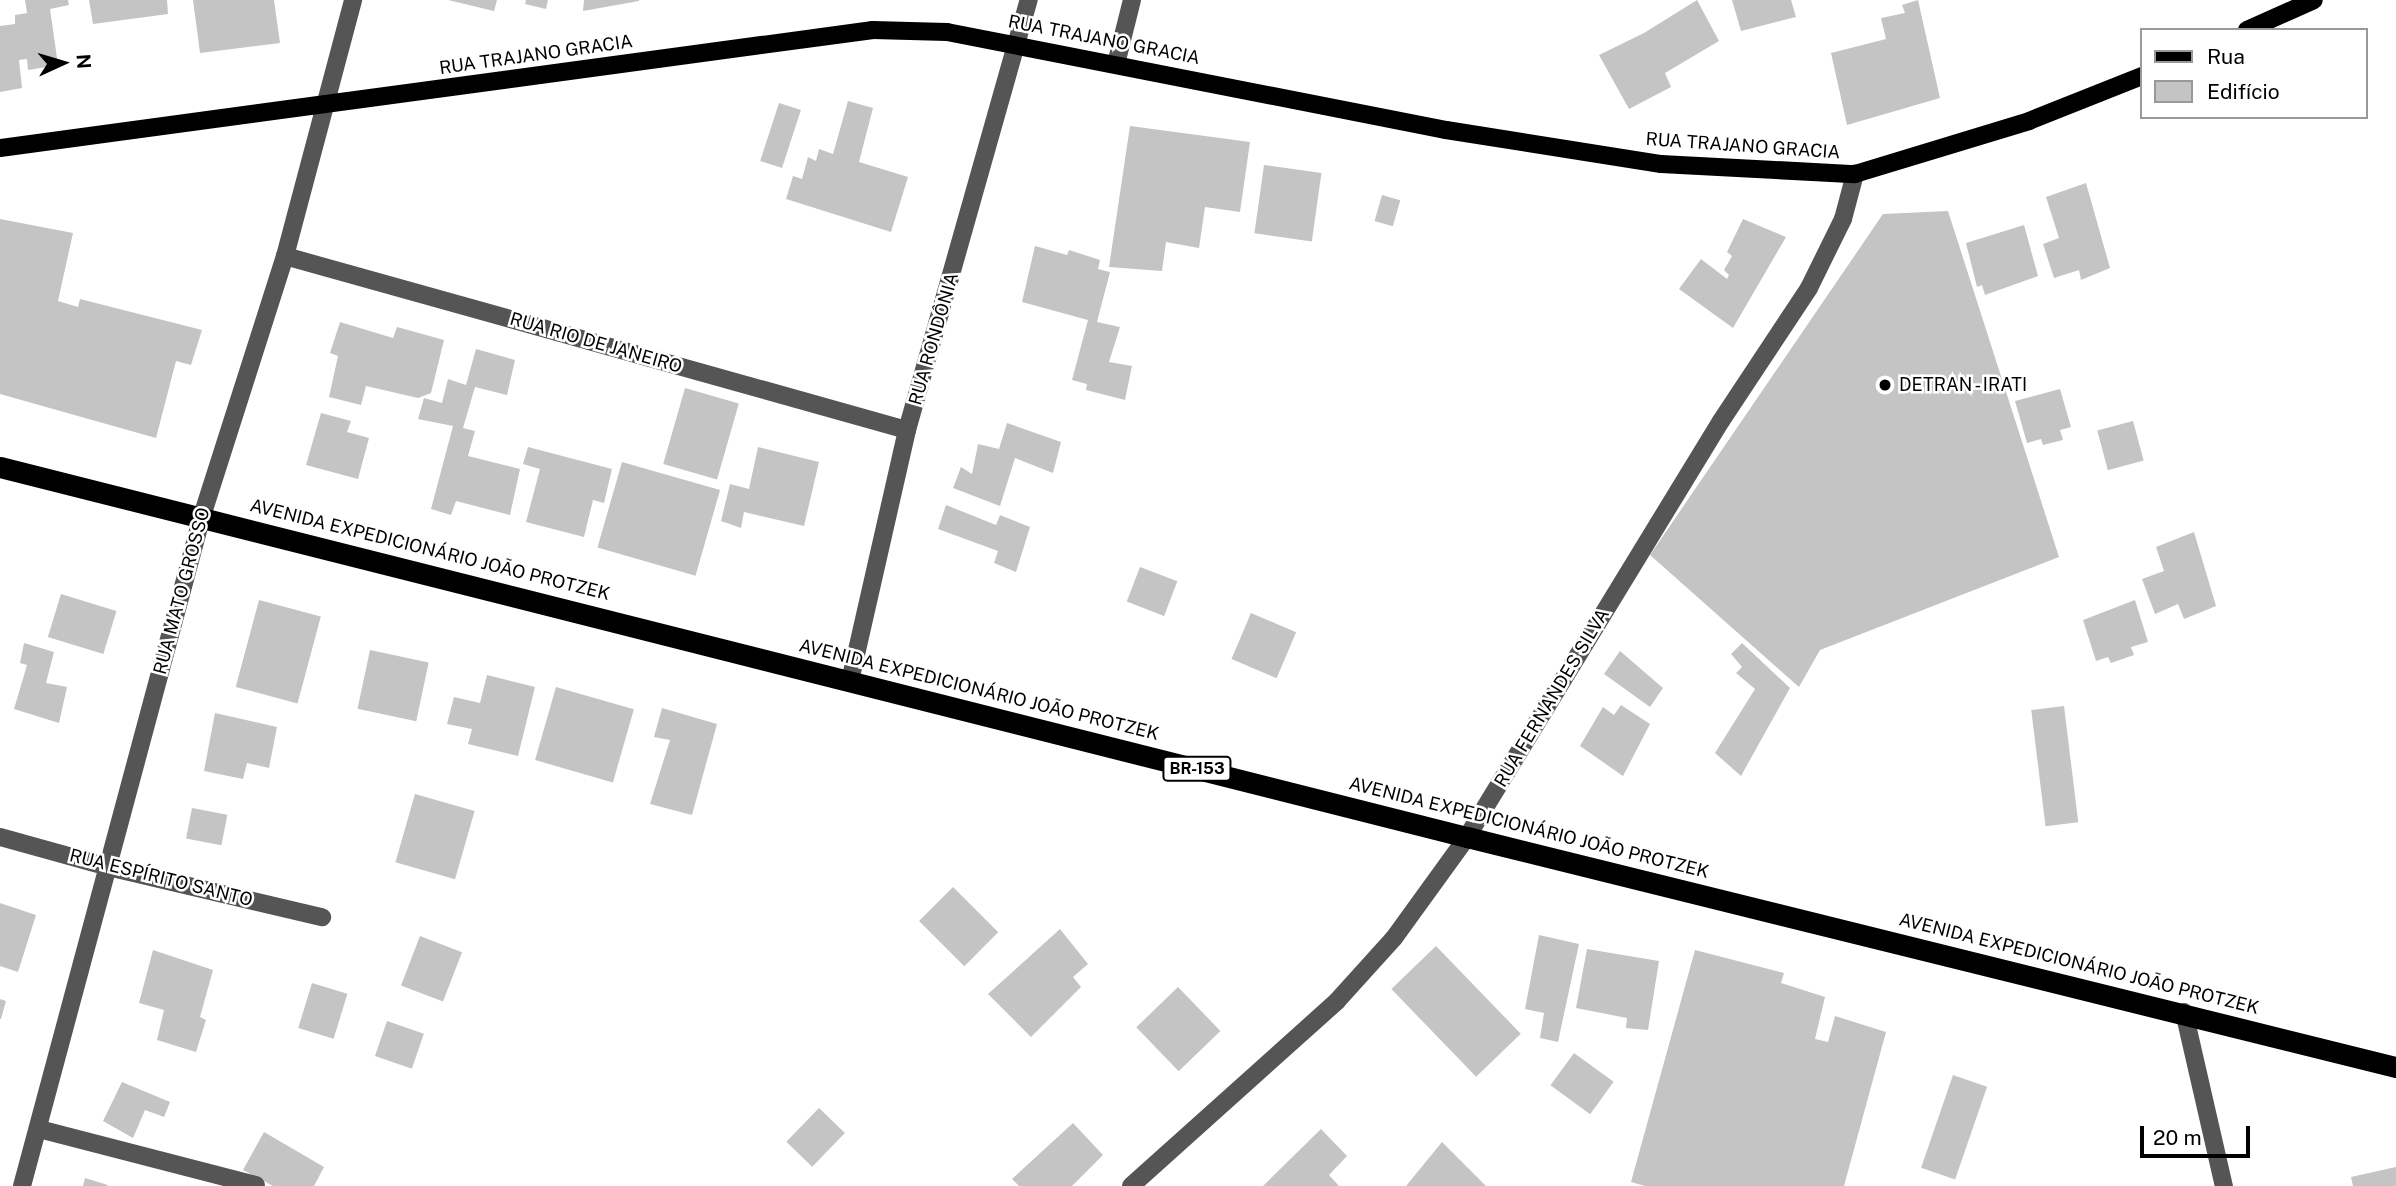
<!DOCTYPE html>
<meta charset="utf-8">
<style>
body{margin:0}
#map{position:relative;width:2396px;height:1186px;overflow:hidden;background:#fff;font-family:"Public Sans",sans-serif}
div>[style]{position:absolute}
.building>*{inset:0;background:#c4c4c4;transform-origin:0 0}
.minor>*{height:18px;margin:-9px;padding:0 9px;transform-origin:9px;border-radius:9px;background:#555}
.major>*{height:18px;margin:-9px;padding:0 9px;transform-origin:9px;border-radius:9px;background:#000}
.highway>*{height:21px;margin:-10.5px;padding:0 10.5px;transform-origin:10.5px;border-radius:10.5px;background:#000}
.dots>*{width:19px;height:19px;translate:-50% -50%;box-sizing:border-box;border:4px solid #fff;border-radius:50%}
span{translate:-50% -50%;white-space:nowrap;text-align:center;line-height:1.15;-webkit-text-stroke:5px #fff;paint-order:stroke}
.shield-label span{padding:2px 5px;background:#fff;border:2px solid;border-radius:5px;-webkit-text-stroke-width:0}
.shield-label{font-size:16px;color:#000;font-weight:700}
.street-label{font-size:18px;color:#000}
.poi-label{font-size:18px;color:#000}
.left{translate:0 -50%;text-align:left}
.legend{position:absolute;left:2140px;top:28px;width:228px;height:91px;box-sizing:border-box;background:#fff;border:2px solid #999;margin:0;padding:9px 12px;list-style:none;font-size:21px;color:#000}
.legend li{display:flex;align-items:center;gap:14px;height:35px}
.legend b{width:35px;border:2px solid #999}
.north{position:absolute;left:28px;top:28px;width:70px;height:70px;-webkit-text-stroke:5px #fff;paint-order:stroke;rotate:86deg;font-size:19px;font-weight:700;line-height:28px;text-align:center;color:#000}
.north::after{content:'';display:block;margin:auto;width:24px;height:32px;background:#000;clip-path:polygon(50% 0,100% 100%,50% 72%,0 100%)}
.scale{position:absolute;left:2140px;top:1126px;width:110px;height:32px;box-sizing:border-box;border:4px solid #000;border-top:0;padding-left:9px;font-size:21px;line-height:24px;white-space:nowrap;color:#000;-webkit-text-stroke:5px #fff;paint-order:stroke}
</style>
<div id="map">
<div class="building">
<div style="clip-path:polygon(25px 0,68px 0,69px 5px,50px 9px,58px 65px,28px 70px,27px 59px,19px 60px,22px 88px,0 92px,0 26px,15px 24px,15px 15px,27px 13px)"></div>
<div style="clip-path:polygon(89px 0,167px 0,168px 14px,93px 24px)"></div>
<div style="clip-path:polygon(193px 0,274px 0,280px 43px,200px 53px)"></div>
<div style="clip-path:polygon(448px 0,497px 0,494px 11px)"></div>
<div style="clip-path:polygon(526px 0,548px 0,546px 9px,525px 4px)"></div>
<div style="clip-path:polygon(584px 0,639px 0,639px 1px,583px 11px)"></div>
<div style="clip-path:polygon(1697px 0,1719px 41px,1665px 73px,1671px 87px,1629px 109px,1599px 55px,1644px 33px)"></div>
<div style="clip-path:polygon(1732px 0,1791px 0,1796px 17px,1741px 31px)"></div>
<div style="clip-path:polygon(1918px 0,1940px 98px,1847px 125px,1831px 53px,1886px 39px,1881px 18px,1905px 13px,1902px 5px)"></div>
<div style="clip-path:polygon(848px 101px,873px 108px,859px 162px,908px 177px,891px 232px,786px 199px,793px 176px,802px 179px,808px 157px,816px 161px,819px 149px,833px 154px)"></div>
<div style="left:779px;top:103px;width:23px;height:61px;rotate:18deg"></div>
<div style="clip-path:polygon(1130px 126px,1250px 142px,1240px 212px,1205px 207px,1199px 248px,1166px 242px,1162px 271px,1109px 267px)"></div>
<div style="left:1264px;top:165px;width:58px;height:69px;rotate:8deg"></div>
<div style="clip-path:polygon(2086px 183px,2110px 268px,2081px 280px,2079px 270px,2054px 278px,2043px 244px,2059px 238px,2046px 197px)"></div>
<div style="left:1382px;top:195px;width:19px;height:27px;rotate:16deg"></div>
<div style="clip-path:polygon(1948px 211px,2059px 557px,1820px 650px,1799px 687px,1650px 555px,1883px 214px)"></div>
<div style="clip-path:polygon(0 219px,73px 233px,58px 301px,78px 307px,80px 299px,202px 330px,191px 365px,176px 361px,156px 438px,0 394px)"></div>
<div style="clip-path:polygon(1743px 219px,1786px 237px,1733px 328px,1679px 289px,1701px 259px,1727px 279px,1729px 275px,1724px 270px,1732px 256px,1727px 252px)"></div>
<div style="clip-path:polygon(2024px 225px,2038px 276px,1985px 295px,1982px 285px,1977px 287px,1966px 243px)"></div>
<div style="clip-path:polygon(1035px 246px,1067px 255px,1069px 250px,1100px 260px,1098px 269px,1110px 272px,1097px 322px,1120px 327px,1109px 362px,1132px 366px,1125px 400px,1086px 390px,1087px 384px,1072px 380px,1088px 320px,1022px 302px)"></div>
<div style="clip-path:polygon(340px 322px,393px 338px,397px 327px,444px 340px,431px 393px,418px 398px,366px 386px,361px 405px,329px 397px,338px 356px,330px 353px)"></div>
<div style="clip-path:polygon(476px 349px,515px 360px,507px 395px,475px 387px,463px 428px,475px 431px,468px 456px,520px 469px,510px 515px,456px 501px,451px 515px,431px 509px,453px 426px,418px 419px,424px 398px,442px 403px,448px 379px,466px 385px)"></div>
<div style="left:685px;top:388px;width:56px;height:79px;rotate:16deg"></div>
<div style="clip-path:polygon(2060px 389px,2071px 427px,2060px 430px,2063px 440px,2043px 445px,2041px 439px,2027px 443px,2015px 401px)"></div>
<div style="clip-path:polygon(321px 413px,351px 421px,347px 432px,369px 438px,358px 479px,306px 465px)"></div>
<div style="left:2133px;top:421px;width:41px;height:37px;rotate:75deg"></div>
<div style="clip-path:polygon(1007px 423px,1061px 442px,1053px 473px,1015px 458px,1000px 506px,953px 488px,961px 467px,972px 474px,978px 444px,999px 449px)"></div>
<div style="clip-path:polygon(528px 447px,612px 469px,604px 503px,593px 500px,584px 537px,526px 522px,540px 469px,523px 464px)"></div>
<div style="clip-path:polygon(758px 447px,819px 462px,804px 526px,744px 512px,741px 528px,721px 521px,730px 484px,749px 489px)"></div>
<div style="left:622px;top:462px;width:102px;height:89px;rotate:16deg"></div>
<div style="clip-path:polygon(946px 505px,996px 525px,1000px 515px,1030px 527px,1016px 572px,994px 563px,998px 551px,938px 529px)"></div>
<div style="clip-path:polygon(2194px 532px,2216px 606px,2184px 619px,2178px 604px,2155px 614px,2142px 579px,2164px 571px,2156px 547px)"></div>
<div style="left:1140px;top:567px;width:40px;height:37px;rotate:21deg"></div>
<div style="left:61px;top:594px;width:58px;height:45px;rotate:17deg"></div>
<div style="left:259px;top:600px;width:64px;height:90px;rotate:15deg"></div>
<div style="clip-path:polygon(2135px 600px,2148px 642px,2131px 647px,2134px 655px,2111px 663px,2108px 657px,2096px 661px,2083px 620px)"></div>
<div style="left:1251px;top:613px;width:49px;height:50px;rotate:23deg"></div>
<div style="clip-path:polygon(24px 643px,54px 652px,46px 683px,67px 687px,59px 723px,14px 709px,27px 665px,20px 663px)"></div>
<div style="clip-path:polygon(1742px 643px,1790px 688px,1741px 776px,1715px 753px,1755px 689px,1736px 673px,1742px 667px,1731px 654px)"></div>
<div style="left:370px;top:650px;width:60px;height:60px;rotate:12deg"></div>
<div style="clip-path:polygon(1620px 651px,1663px 688px,1650px 707px,1604px 674px)"></div>
<div style="clip-path:polygon(487px 675px,535px 687px,518px 756px,468px 744px,472px 729px,447px 724px,454px 697px,480px 703px)"></div>
<div style="left:556px;top:687px;width:81px;height:76px;rotate:16deg"></div>
<div style="clip-path:polygon(1621px 705px,1650px 724px,1623px 776px,1580px 746px,1603px 707px,1614px 715px)"></div>
<div style="left:2064px;top:706px;width:117px;height:33px;rotate:83deg"></div>
<div style="clip-path:polygon(662px 708px,717px 724px,692px 815px,650px 804px,670px 740px,654px 737px)"></div>
<div style="clip-path:polygon(215px 713px,277px 727px,269px 768px,247px 763px,243px 779px,204px 771px)"></div>
<div style="left:415px;top:794px;width:62px;height:71px;rotate:16deg"></div>
<div style="left:192px;top:808px;width:36px;height:31px;rotate:11deg"></div>
<div style="left:953px;top:887px;width:64px;height:48px;rotate:45deg"></div>
<div style="clip-path:polygon(0 903px,36px 915px,18px 972px,0 966px)"></div>
<div style="clip-path:polygon(1060px 929px,1088px 964px,1073px 977px,1081px 987px,1031px 1037px,988px 994px)"></div>
<div style="clip-path:polygon(1539px 935px,1579px 944px,1558px 1042px,1540px 1038px,1544px 1013px,1525px 1009px)"></div>
<div style="left:420px;top:936px;width:45px;height:53px;rotate:21deg"></div>
<div style="left:1436px;top:946px;width:122px;height:62px;rotate:46deg"></div>
<div style="clip-path:polygon(1587px 949px,1659px 961px,1648px 1030px,1626px 1028px,1627px 1018px,1576px 1008px)"></div>
<div style="clip-path:polygon(153px 950px,213px 970px,200px 1017px,206px 1020px,196px 1052px,157px 1040px,164px 1010px,139px 1003px)"></div>
<div style="clip-path:polygon(1695px 950px,1784px 973px,1781px 983px,1825px 997px,1815px 1039px,1828px 1042px,1835px 1016px,1886px 1032px,1844px 1186px,1645px 1186px,1631px 1182px)"></div>
<div style="left:312px;top:983px;width:37px;height:47px;rotate:17deg"></div>
<div style="left:1178px;top:987px;width:61px;height:58px;rotate:46deg"></div>
<div style="clip-path:polygon(0 999px,6px 1001px,1px 1019px,0 1019px)"></div>
<div style="left:387px;top:1021px;width:39px;height:37px;rotate:19deg"></div>
<div style="left:1574px;top:1053px;width:49px;height:40px;rotate:36deg"></div>
<div style="left:1953px;top:1075px;width:36px;height:98px;rotate:19deg"></div>
<div style="clip-path:polygon(122px 1082px,170px 1102px,164px 1117px,145px 1110px,133px 1138px,103px 1121px)"></div>
<div style="left:819px;top:1108px;width:36px;height:47px;rotate:44deg"></div>
<div style="clip-path:polygon(1073px 1123px,1103px 1155px,1072px 1186px,1019px 1186px,1012px 1179px)"></div>
<div style="clip-path:polygon(1321px 1129px,1347px 1156px,1329px 1175px,1339px 1186px,1263px 1186px)"></div>
<div style="clip-path:polygon(264px 1132px,324px 1167px,314px 1186px,273px 1186px,243px 1170px)"></div>
<div style="clip-path:polygon(1442px 1142px,1486px 1186px,1406px 1186px)"></div>
<div style="clip-path:polygon(2396px 1167px,2396px 1186px,2353px 1186px,2351px 1177px)"></div>
<div style="clip-path:polygon(85px 1178px,108px 1185px,107px 1186px,83px 1186px)"></div>
</div>
<div class="minor">
<div style="left:1116px;top:64px;width:66px;rotate:-76deg"></div>
<div style="left:285px;top:256px;width:646px;rotate:15.63deg"></div>
<div style="left:850px;top:681px;width:257px;rotate:-77.2deg"></div>
<div style="left:907px;top:430px;width:447px;rotate:-74.2deg"></div>
<div style="left:0;top:837px;width:112px;rotate:15.5deg"></div>
<div style="left:108px;top:867px;width:220px;rotate:13.2deg"></div>
<div style="left:2184px;top:1012px;width:179px;rotate:77.1deg"></div>
<div style="left:39px;top:1129px;width:224px;rotate:14.5deg"></div>
<div style="left:22px;top:1186px;width:694px;rotate:-74.96deg"></div>
<div style="left:202px;top:516px;width:273px;rotate:-72.3deg"></div>
<div style="left:285px;top:256px;width:265px;rotate:-75.1deg"></div>
<div style="left:1131px;top:1186px;width:277px;rotate:-41.9deg"></div>
<div style="left:1337px;top:1001px;width:85px;rotate:-47.9deg"></div>
<div style="left:1394px;top:938px;width:125px;rotate:-54.1deg"></div>
<div style="left:1467px;top:837px;width:487px;rotate:-58.6deg"></div>
<div style="left:1721px;top:421px;width:159px;rotate:-56.5deg"></div>
<div style="left:1809px;top:288px;width:77px;rotate:-63.8deg"></div>
<div style="left:1843px;top:219px;width:47px;rotate:-75.1deg"></div>
</div>
<div class="major">
<div style="left:2247px;top:30px;width:73px;rotate:-24.1deg"></div>
<div style="left:0;top:148px;width:881px;rotate:-7.7deg"></div>
<div style="left:873px;top:30px;width:74px;rotate:1.5deg"></div>
<div style="left:947px;top:32px;width:509px;rotate:11.11deg"></div>
<div style="left:1446px;top:130px;width:218px;rotate:9deg"></div>
<div style="left:1661px;top:164px;width:194px;rotate:3deg"></div>
<div style="left:1855px;top:174px;width:182px;rotate:-16.9deg"></div>
<div style="left:2029px;top:121px;width:122px;rotate:-21.7deg"></div>
</div>
<div class="highway">
<div style="left:0;top:467px;width:1513px;rotate:14.16deg"></div>
<div style="left:1467px;top:837px;width:957px;rotate:13.91deg"></div>
</div>
<div class="dots">
<div style="left:1885px;top:385px;background:#000"></div>
</div>
<div class="shield-label">
<span style="left:1197px;top:769px">BR-153</span>
</div>
<div class="street-label">
<span style="left:1104px;top:40px;rotate:11deg">RUA TRAJANO GRACIA</span>
<span style="left:536px;top:55px;rotate:-8deg">RUA TRAJANO GRACIA</span>
<span style="left:1743px;top:146px;rotate:4deg">RUA TRAJANO GRACIA</span>
<span style="left:934px;top:339px;rotate:-74deg">RUA RONDÔNIA</span>
<span style="left:596px;top:343px;rotate:16deg">RUA RIO DE JANEIRO</span>
<span style="left:430px;top:550px;rotate:14deg">AVENIDA EXPEDICIONÁRIO JOÃO PROTZEK</span>
<span style="left:182px;top:591px;rotate:-75deg">RUA MATO GROSSO</span>
<span style="left:979px;top:690px;rotate:14deg">AVENIDA EXPEDICIONÁRIO JOÃO PROTZEK</span>
<span style="left:1552px;top:698px;rotate:-59deg">RUA FERNANDES SILVA</span>
<span style="left:1529px;top:828px;rotate:14deg">AVENIDA EXPEDICIONÁRIO JOÃO PROTZEK</span>
<span style="left:161px;top:878px;rotate:14deg">RUA ESPÍRITO SANTO</span>
<span style="left:2079px;top:964px;rotate:14deg">AVENIDA EXPEDICIONÁRIO JOÃO PROTZEK</span>
</div>
<div class="poi-label">
<span class="left" style="left:1899px;top:385px">DETRAN - IRATI</span>
</div>
<ul class="legend">
<li><b style="height:9px;background:#000"></b>Rua</li>
<li><b style="height:19px;background:#c4c4c4"></b>Edifício</li>
</ul>
<div class="north">N</div>
<div class="scale">20 m</div>
</div>
